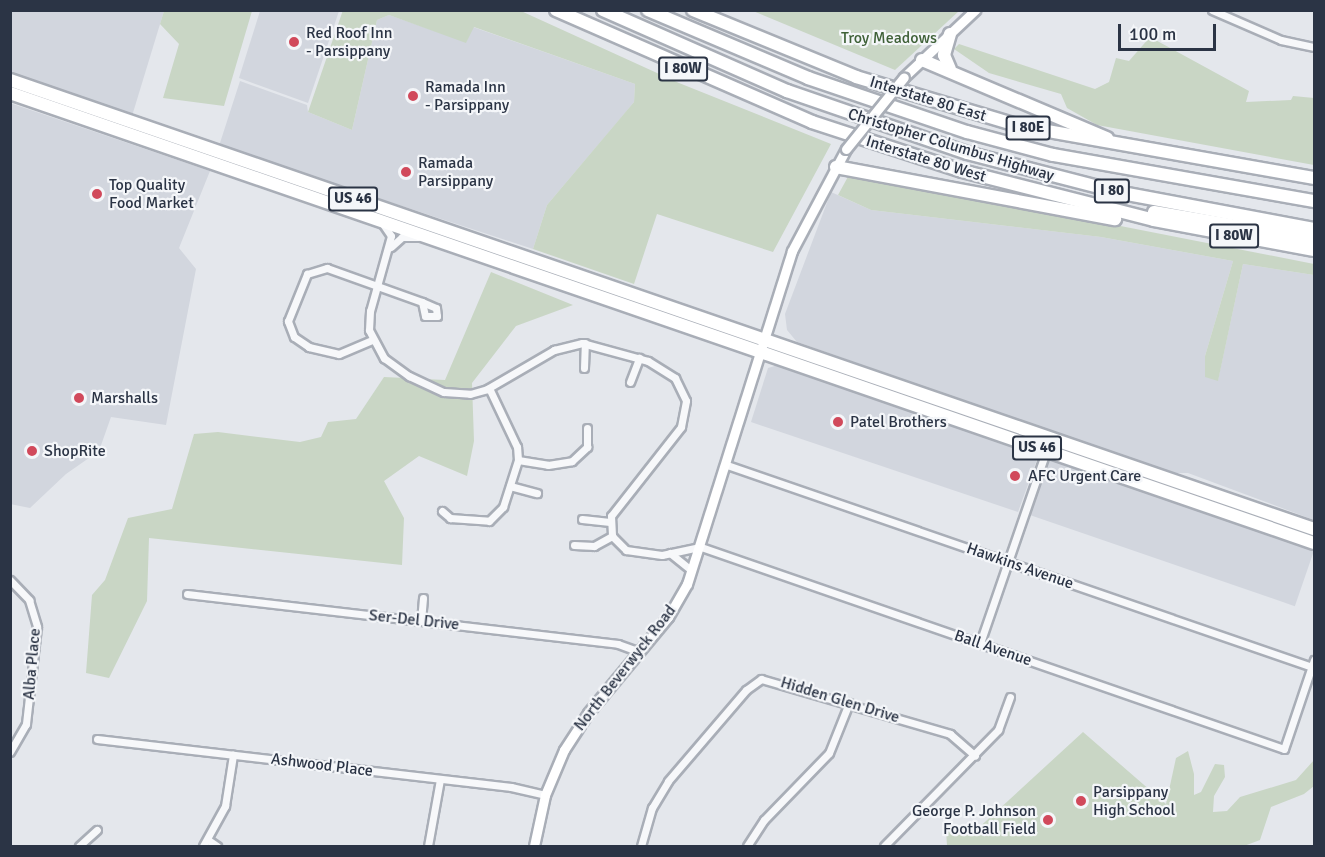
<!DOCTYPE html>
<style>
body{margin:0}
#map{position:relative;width:1325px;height:857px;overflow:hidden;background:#e4e7ec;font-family:Signika,sans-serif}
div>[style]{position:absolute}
.built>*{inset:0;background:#d2d6de;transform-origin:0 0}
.green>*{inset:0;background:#c9d6c5}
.roads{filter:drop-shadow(2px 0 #a9aeb7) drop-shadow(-2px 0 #a9aeb7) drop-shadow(0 2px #a9aeb7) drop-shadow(0 -2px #a9aeb7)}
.street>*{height:7px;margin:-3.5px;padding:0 3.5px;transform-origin:3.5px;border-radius:3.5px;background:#f7f8fa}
.secondary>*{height:9px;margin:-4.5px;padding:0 4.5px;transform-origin:4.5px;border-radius:4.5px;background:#fff}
.highway>*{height:12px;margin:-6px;padding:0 6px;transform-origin:6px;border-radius:6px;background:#fff}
.bridges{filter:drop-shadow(2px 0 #a9aeb7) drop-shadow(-2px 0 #a9aeb7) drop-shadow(0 2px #a9aeb7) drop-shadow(0 -2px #a9aeb7)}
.secondary-bridge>*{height:9px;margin:-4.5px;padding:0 4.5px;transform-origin:4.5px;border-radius:4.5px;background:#fff}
.dots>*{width:16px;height:16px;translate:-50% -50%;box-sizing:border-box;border:3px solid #f4f6f9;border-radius:50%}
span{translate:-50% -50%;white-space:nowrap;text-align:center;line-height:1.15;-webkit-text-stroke:4.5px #f4f6f9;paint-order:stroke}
.shield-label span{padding:2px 4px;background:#f4f6f9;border:2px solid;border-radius:4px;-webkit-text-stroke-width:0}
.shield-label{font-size:15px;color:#2b3445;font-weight:700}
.poi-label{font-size:16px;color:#2b3445}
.left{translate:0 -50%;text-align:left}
.right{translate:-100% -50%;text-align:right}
.park-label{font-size:16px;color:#3f6138}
.street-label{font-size:16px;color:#2b3445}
.frame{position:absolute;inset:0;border:12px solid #2b3445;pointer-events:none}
.scale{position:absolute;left:1118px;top:24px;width:98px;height:27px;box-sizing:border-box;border:3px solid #2b3445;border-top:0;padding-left:8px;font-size:18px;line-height:21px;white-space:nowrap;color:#2b3445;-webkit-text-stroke:4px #f4f6f9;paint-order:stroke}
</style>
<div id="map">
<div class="built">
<div style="clip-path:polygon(10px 11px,164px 11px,132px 116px,11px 74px)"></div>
<div style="clip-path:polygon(260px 11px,339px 11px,308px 103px,239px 78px)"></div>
<div style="clip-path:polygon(389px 15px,466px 42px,473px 27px,635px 84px,634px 102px,625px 113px,547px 205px,533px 249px,219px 146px,240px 81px,307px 105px,308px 112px,352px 130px,377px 20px)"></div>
<div style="clip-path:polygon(10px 103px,210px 171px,179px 248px,196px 269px,166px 425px,111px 417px,99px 451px,66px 474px,30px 508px,10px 504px)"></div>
<div style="clip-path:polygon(831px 192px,871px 210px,1101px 237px,1233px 261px,1205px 356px,1218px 380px,1243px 264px,1314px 275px,1314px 520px,1188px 473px,1170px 473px,797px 342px,787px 330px,785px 314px)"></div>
<div style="clip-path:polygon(778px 365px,1039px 454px,1018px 512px,751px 422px,768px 368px)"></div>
<div style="left:1049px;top:457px;width:281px;height:61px;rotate:19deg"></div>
</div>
<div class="green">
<div style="clip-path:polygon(343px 10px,521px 11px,679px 83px,831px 144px,773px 252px,657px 214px,634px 284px,533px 249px,547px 205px,634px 102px,635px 84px,474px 27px,466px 43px,389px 15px,377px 20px,352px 130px,308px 112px)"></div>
<div style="clip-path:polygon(164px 11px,252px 11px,224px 106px,163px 98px,179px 44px,160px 24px)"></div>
<div style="clip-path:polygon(753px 11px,959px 11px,895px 70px)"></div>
<div style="clip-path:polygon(1150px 37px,1249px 91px,1246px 102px,1291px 100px,1293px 96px,1314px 98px,1314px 165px,1097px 125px,1067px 108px,1061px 94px,989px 73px,954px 49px,959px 44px,1095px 89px,1109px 82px,1116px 58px,1129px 61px)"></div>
<div style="clip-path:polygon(850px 173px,1314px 264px,1314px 275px,1243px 264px,1218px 381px,1205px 377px,1205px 356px,1233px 261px,1101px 237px,871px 210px,838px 195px)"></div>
<div style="clip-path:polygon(491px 272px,573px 305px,516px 326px,472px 383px,474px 441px,467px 476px,419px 456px,384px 481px,404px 518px,402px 565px,149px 538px,147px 601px,109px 678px,86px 673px,92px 595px,105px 580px,128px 518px,172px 509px,194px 434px,218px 432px,300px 442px,321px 437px,328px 422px,356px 419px,384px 377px,445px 380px)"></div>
<div style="clip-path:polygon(1083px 732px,1166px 804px,1176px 758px,1188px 751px,1194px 774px,1194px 795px,1201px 792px,1215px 764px,1224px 765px,1225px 777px,1214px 796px,1213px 812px,1227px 811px,1240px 797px,1296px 780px,1314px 760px,1314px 786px,1304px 794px,1271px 807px,1260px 840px,1244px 846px,947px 846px,946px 830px,952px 824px,974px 832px)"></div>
</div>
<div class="roads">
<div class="street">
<div style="left:1212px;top:10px;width:75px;rotate:23.5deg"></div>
<div style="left:1281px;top:40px;width:34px;rotate:12deg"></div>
<div style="left:383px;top:224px;width:14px;rotate:56deg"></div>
<div style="left:391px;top:236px;width:78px;rotate:105.6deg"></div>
<div style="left:370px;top:311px;width:19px;rotate:93deg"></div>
<div style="left:369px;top:330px;width:32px;rotate:62deg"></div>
<div style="left:384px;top:358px;width:31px;rotate:36deg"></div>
<div style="left:409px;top:376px;width:38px;rotate:25deg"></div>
<div style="left:444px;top:392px;width:26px;rotate:4deg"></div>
<div style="left:470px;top:394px;width:18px;rotate:-16deg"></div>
<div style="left:487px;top:389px;width:78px;rotate:-30.2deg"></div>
<div style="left:554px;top:350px;width:29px;rotate:-14deg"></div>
<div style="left:582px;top:343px;width:68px;rotate:15.3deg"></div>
<div style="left:648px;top:361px;width:32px;rotate:32deg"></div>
<div style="left:675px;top:378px;width:25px;rotate:64deg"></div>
<div style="left:686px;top:401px;width:26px;rotate:101deg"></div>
<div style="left:681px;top:427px;width:113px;rotate:128.2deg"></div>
<div style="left:611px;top:516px;width:20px;rotate:87deg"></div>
<div style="left:612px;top:536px;width:20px;rotate:45deg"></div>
<div style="left:626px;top:550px;width:36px;rotate:8deg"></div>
<div style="left:662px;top:555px;width:40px;rotate:-12deg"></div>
<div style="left:701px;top:547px;width:617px;rotate:19.11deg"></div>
<div style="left:1284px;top:749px;width:94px;rotate:-71.4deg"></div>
<div style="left:391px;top:247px;width:15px;rotate:-42deg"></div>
<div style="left:402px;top:237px;width:16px"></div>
<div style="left:422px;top:302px;width:15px;rotate:23deg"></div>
<div style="left:436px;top:308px;width:8px;rotate:83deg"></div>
<div style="left:437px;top:316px;width:12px;rotate:180deg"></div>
<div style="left:425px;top:316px;width:14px;rotate:-102deg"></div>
<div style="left:372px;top:340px;width:36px;rotate:157deg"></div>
<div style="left:339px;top:354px;width:31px;rotate:-167deg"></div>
<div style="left:309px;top:347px;width:18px;rotate:-146deg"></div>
<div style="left:294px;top:337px;width:17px;rotate:-111deg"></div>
<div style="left:288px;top:321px;width:51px;rotate:-68deg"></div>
<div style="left:307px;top:274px;width:21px;rotate:-17deg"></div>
<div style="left:327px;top:268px;width:101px;rotate:19.7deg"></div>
<div style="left:584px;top:368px;width:25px;rotate:-88deg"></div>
<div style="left:630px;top:382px;width:26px;rotate:-69deg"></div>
<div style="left:518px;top:460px;width:30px;rotate:9deg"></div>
<div style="left:548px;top:465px;width:24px;rotate:-9deg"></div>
<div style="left:572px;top:461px;width:21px;rotate:-43deg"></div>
<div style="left:587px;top:447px;width:19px;rotate:-90deg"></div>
<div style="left:727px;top:465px;width:619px;rotate:19.05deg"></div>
<div style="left:510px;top:486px;width:28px;rotate:15deg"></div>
<div style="left:442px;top:511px;width:11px;rotate:41deg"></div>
<div style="left:450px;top:518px;width:39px;rotate:4deg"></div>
<div style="left:489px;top:521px;width:20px;rotate:-45deg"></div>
<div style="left:503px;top:507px;width:49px;rotate:-72.3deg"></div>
<div style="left:518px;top:460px;width:13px;rotate:-94deg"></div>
<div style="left:517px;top:447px;width:65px;rotate:-115.4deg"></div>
<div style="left:582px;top:519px;width:28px;rotate:6deg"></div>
<div style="left:574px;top:545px;width:20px;rotate:3deg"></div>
<div style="left:594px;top:546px;width:21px;rotate:-29deg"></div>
<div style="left:670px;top:553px;width:28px;rotate:39deg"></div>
<div style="left:10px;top:580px;width:28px;rotate:46deg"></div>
<div style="left:29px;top:600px;width:28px;rotate:73deg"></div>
<div style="left:37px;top:627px;width:98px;rotate:96.5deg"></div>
<div style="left:26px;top:724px;width:32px;rotate:120deg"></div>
<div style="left:187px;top:594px;width:434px;rotate:6.6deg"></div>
<div style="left:618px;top:644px;width:23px;rotate:20deg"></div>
<div style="left:421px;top:621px;width:23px;rotate:-85deg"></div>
<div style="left:980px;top:643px;width:203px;rotate:-71deg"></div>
<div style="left:97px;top:739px;width:417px;rotate:6.6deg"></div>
<div style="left:511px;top:787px;width:35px;rotate:13deg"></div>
<div style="left:208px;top:840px;width:11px;rotate:34deg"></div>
<div style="left:79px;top:846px;width:24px;rotate:-42deg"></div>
<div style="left:203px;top:846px;width:46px;rotate:-61.2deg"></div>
<div style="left:225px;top:806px;width:52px;rotate:-81.1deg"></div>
<div style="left:428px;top:846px;width:68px;rotate:-79.8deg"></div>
<div style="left:641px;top:846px;width:40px;rotate:-74deg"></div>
<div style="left:652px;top:808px;width:31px;rotate:-59deg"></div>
<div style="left:668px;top:781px;width:120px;rotate:-49.4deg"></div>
<div style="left:746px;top:690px;width:19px;rotate:-36deg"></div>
<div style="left:761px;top:679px;width:197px;rotate:16.2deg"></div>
<div style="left:950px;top:734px;width:33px;rotate:41deg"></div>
<div style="left:747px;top:846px;width:31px;rotate:-57deg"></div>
<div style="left:764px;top:820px;width:93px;rotate:-45.9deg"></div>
<div style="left:829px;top:753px;width:54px;rotate:-68.2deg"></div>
<div style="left:884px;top:846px;width:163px;rotate:-45.5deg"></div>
<div style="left:998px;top:730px;width:35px;rotate:-70deg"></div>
</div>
<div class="secondary">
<div style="left:904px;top:77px;width:98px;rotate:-43.3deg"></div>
<div style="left:534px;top:846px;width:52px;rotate:-77.8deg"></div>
<div style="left:545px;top:795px;width:49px;rotate:-67.1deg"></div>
<div style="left:564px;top:750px;width:44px;rotate:-57deg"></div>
<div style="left:588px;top:713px;width:125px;rotate:-50.2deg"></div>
<div style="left:668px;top:617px;width:38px;rotate:-60deg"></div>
<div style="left:687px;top:584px;width:349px;rotate:-72.5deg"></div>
<div style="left:792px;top:251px;width:115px;rotate:-62.1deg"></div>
</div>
<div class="highway">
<div style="left:556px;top:10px;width:279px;rotate:23.6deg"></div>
<div style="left:812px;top:122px;width:158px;rotate:18.1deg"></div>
<div style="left:962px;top:171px;width:198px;rotate:14.3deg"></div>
<div style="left:1154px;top:220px;width:163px;rotate:10.6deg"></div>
<div style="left:603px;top:10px;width:201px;rotate:23.8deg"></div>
<div style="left:787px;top:91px;width:190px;rotate:19deg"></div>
<div style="left:967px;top:153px;width:160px;rotate:14.5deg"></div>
<div style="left:1122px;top:193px;width:195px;rotate:10.6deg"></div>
<div style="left:648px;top:10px;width:174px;rotate:23deg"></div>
<div style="left:808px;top:78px;width:168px;rotate:18.8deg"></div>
<div style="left:967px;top:132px;width:89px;rotate:15deg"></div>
<div style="left:1053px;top:155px;width:265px;rotate:10deg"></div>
<div style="left:693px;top:10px;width:176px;rotate:22.3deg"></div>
<div style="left:856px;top:77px;width:170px;rotate:16.7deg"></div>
<div style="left:1019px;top:126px;width:300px;rotate:10deg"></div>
<div style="left:950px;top:34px;width:22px;rotate:106deg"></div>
<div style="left:944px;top:55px;width:15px;rotate:67deg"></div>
<div style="left:922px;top:60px;width:201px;rotate:22.9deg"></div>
<div style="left:10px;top:80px;width:1379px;rotate:19deg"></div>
<div style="left:10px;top:93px;width:1379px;rotate:19.04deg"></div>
<div style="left:836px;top:167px;width:284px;rotate:10.6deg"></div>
<div style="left:1154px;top:212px;width:162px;rotate:9.6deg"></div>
</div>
</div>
<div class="bridges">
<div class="secondary-bridge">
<div style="left:846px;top:149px;width:92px;rotate:-51.1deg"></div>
</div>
</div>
<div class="dots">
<div style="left:294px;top:42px;background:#d1495b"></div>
<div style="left:413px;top:96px;background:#d1495b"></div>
<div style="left:406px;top:172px;background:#d1495b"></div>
<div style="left:97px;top:194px;background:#d1495b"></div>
<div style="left:79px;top:398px;background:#d1495b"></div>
<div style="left:838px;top:422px;background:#d1495b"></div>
<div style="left:32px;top:451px;background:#d1495b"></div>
<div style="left:1015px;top:476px;background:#d1495b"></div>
<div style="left:1081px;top:801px;background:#d1495b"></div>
<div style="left:1048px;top:820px;background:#d1495b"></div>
</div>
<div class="shield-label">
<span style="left:683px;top:69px">I 80W</span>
<span style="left:1028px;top:128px">I 80E</span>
<span style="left:1112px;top:191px">I 80</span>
<span style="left:353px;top:199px">US 46</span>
<span style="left:1234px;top:236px">I 80W</span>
<span style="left:1037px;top:448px">US 46</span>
</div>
<div class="poi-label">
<span class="left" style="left:306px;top:42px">Red Roof Inn<br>- Parsippany</span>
<span class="left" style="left:425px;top:96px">Ramada Inn<br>- Parsippany</span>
<span class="left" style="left:418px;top:172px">Ramada<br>Parsippany</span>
<span class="left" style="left:109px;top:194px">Top Quality<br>Food Market</span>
<span class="left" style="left:91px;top:398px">Marshalls</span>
<span class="left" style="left:850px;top:422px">Patel Brothers</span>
<span class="left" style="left:44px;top:451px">ShopRite</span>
<span class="left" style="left:1028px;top:476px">AFC Urgent Care</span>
<span class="left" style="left:1093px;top:801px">Parsippany<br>High School</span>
<span class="right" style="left:1036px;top:820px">George P. Johnson<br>Football Field</span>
</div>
<div class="park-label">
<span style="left:889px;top:38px">Troy Meadows</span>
</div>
<div class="street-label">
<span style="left:928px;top:99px;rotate:17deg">Interstate 80 East</span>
<span style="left:951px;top:145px;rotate:17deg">Christopher Columbus Highway</span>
<span style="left:926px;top:159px;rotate:17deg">Interstate 80 West</span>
<span style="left:1020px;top:566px;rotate:19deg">Hawkins Avenue</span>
<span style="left:414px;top:620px;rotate:6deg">Ser-Del Drive</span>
<span style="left:993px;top:648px;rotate:19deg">Ball Avenue</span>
<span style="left:32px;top:664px;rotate:-85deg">Alba Place</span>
<span style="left:625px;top:668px;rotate:-52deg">North Beverwyck Road</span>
<span style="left:840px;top:700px;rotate:17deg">Hidden Glen Drive</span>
<span style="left:322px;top:765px;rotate:7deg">Ashwood Place</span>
</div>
<div class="frame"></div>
<div class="scale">100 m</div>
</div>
